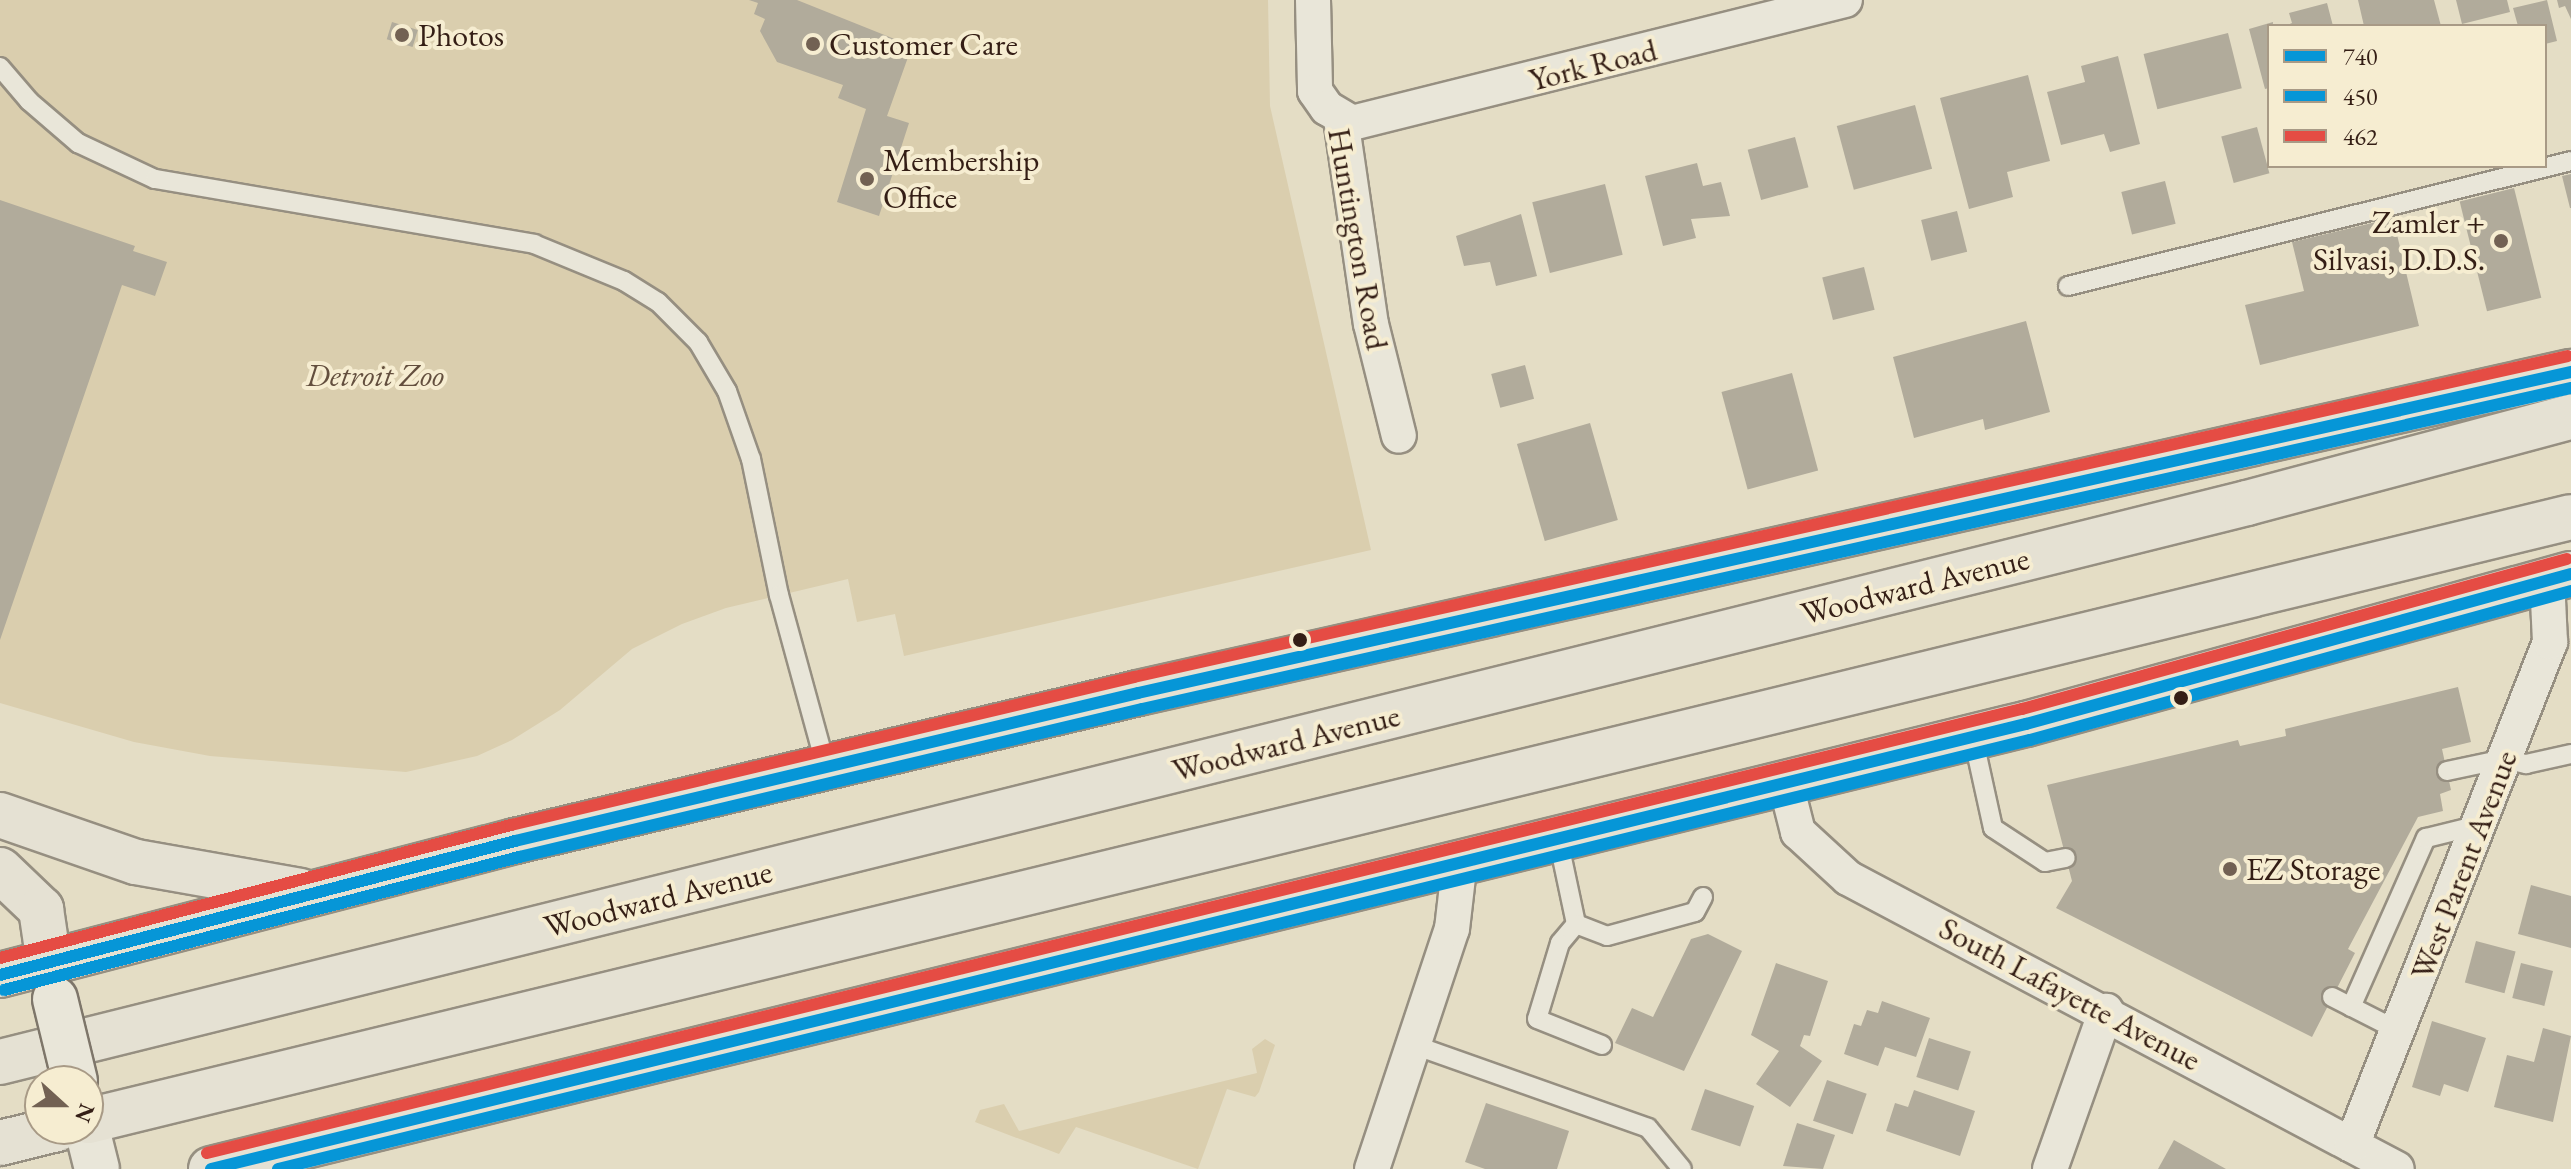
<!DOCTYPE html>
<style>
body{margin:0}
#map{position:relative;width:2571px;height:1169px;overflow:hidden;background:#e4ddc5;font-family:"EB Garamond",serif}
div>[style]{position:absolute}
.green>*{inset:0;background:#daceae}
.building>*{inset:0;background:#b1ab9b;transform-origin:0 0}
.roads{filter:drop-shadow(2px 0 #968f81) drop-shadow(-2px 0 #968f81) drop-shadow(0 2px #968f81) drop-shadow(0 -2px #968f81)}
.lane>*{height:18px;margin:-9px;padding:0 9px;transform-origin:9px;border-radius:9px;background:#e9e6d9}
.street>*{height:34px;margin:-17px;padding:0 17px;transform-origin:17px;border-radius:17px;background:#e9e6d9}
.secondary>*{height:44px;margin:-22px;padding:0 22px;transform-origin:22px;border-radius:22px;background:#e9e6d9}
.primary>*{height:44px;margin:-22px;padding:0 22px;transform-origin:22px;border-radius:22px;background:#e5e1d3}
.bridges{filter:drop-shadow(2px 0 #7e766a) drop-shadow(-2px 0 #7e766a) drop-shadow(0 2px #7e766a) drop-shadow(0 -2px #7e766a)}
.secondary-bridge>*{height:44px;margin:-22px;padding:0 22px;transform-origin:22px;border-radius:22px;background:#e9e6d9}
.bus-1>*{height:12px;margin:-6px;padding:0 6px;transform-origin:6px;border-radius:6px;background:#0696d7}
.bus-2>*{height:12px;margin:-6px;padding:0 6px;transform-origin:6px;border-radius:6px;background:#0696d7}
.bus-3>*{height:12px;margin:-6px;padding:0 6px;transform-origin:6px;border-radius:6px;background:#e54c44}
.dots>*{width:22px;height:22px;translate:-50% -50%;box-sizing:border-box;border:4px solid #f6edd1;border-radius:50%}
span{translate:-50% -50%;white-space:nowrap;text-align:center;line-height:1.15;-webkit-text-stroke:8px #f6edd1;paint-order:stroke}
.poi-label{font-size:32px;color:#341e15}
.left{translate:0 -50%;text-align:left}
.right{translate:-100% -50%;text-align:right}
.street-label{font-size:32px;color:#341e15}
.park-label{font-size:32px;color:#634f3e;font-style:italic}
.legend{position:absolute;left:2267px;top:24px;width:280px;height:144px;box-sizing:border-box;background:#f6edd1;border:2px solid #a89a86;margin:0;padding:10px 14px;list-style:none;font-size:24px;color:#341e15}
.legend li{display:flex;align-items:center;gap:16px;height:40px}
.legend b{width:40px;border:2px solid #a89a86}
.north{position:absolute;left:24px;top:1065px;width:80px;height:80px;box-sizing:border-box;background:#f6edd1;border:2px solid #a89a86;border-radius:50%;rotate:111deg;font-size:22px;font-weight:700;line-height:32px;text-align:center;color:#341e15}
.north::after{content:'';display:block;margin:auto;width:28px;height:36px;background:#726153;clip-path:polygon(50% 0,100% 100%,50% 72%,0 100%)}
</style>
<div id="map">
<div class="green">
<div style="clip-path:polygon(0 0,1268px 0,1270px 106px,1371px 550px,904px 656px,895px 614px,857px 622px,848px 579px,726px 608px,682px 624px,632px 649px,560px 710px,512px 740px,477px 756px,406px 772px,210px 756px,134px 742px,0 703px)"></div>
<div style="clip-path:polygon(1265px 1039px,1275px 1045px,1259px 1092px,1255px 1097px,1227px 1089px,1198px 1169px,1076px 1127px,1059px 1154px,975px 1122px,980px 1110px,1004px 1104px,1019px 1131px,1257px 1073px,1252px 1049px)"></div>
</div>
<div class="building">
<div style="clip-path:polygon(749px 0,797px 0,912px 46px,887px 116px,909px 123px,879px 216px,837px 202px,866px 109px,838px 98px,843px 85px,777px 62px,760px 31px,765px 19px,754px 14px,758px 3px)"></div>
<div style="clip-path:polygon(2358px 0,2434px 0,2441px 26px,2364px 26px)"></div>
<div style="clip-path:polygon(2456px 0,2507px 0,2510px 12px,2462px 24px)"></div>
<div style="clip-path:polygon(2547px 0,2557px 41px,2545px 44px,2545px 26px,2518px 26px,2513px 8px)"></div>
<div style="clip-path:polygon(2557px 0,2571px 0,2571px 19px,2565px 6px,2559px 8px)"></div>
<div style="clip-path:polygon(2327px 3px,2333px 26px,2285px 26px,2292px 23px,2289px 13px)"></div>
<div style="left:392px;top:22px;width:27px;height:18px;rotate:17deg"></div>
<div style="clip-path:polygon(2273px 22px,2269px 88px,2265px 89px,2249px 29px)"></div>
<div style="left:2228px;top:33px;width:57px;height:87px;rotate:76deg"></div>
<div style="clip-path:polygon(2118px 56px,2140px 144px,2110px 152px,2104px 134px,2061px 145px,2047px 92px,2085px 82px,2081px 66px)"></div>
<div style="clip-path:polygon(2028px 75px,2050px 161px,2007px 172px,2013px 197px,1969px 209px,1940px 98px)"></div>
<div style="left:1915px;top:105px;width:66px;height:81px;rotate:75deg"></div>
<div style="left:2257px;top:127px;width:48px;height:37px;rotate:75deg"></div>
<div style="left:1795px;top:137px;width:52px;height:49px;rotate:75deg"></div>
<div style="clip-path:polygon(1697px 163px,1703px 186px,1721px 182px,1730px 216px,1691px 219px,1696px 238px,1663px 246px,1645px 176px)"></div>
<div style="clip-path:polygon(2571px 174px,2571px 208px,2570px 208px,2562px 176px)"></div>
<div style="left:2165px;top:181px;width:44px;height:45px;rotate:76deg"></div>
<div style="left:1605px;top:184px;width:73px;height:75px;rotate:76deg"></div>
<div style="left:2514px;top:188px;width:113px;height:56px;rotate:76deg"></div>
<div style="clip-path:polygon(0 200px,135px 246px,133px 251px,167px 262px,155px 296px,122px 285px,0 640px)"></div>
<div style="left:1957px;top:211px;width:42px;height:37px;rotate:76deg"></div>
<div style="clip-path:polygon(1521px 214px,1537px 276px,1496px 286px,1490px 262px,1464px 266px,1456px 236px)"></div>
<div style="clip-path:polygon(2393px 218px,2419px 326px,2260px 365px,2245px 305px,2304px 291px,2292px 242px)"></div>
<div style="left:1864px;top:267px;width:44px;height:43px;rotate:76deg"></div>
<div style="clip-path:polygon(2026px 321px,2050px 412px,1985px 430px,1983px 419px,1914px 438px,1893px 357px)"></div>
<div style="left:1525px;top:365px;width:35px;height:35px;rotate:75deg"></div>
<div style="left:1792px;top:373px;width:101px;height:73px;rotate:75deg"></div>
<div style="left:1590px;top:423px;width:101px;height:76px;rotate:74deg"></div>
<div style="clip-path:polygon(2458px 687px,2471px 742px,2442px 749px,2451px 790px,2440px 794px,2443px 811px,2418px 817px,2348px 949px,2355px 953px,2312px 1037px,2056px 908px,2072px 881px,2047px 785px,2238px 740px,2240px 746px,2286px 736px,2285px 729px)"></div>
<div style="clip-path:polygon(2531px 885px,2571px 896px,2571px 948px,2518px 934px)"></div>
<div style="clip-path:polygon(1708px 934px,1742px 951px,1684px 1071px,1615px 1043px,1632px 1008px,1653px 1017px,1691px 939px)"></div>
<div style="left:2476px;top:941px;width:41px;height:43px;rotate:15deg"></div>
<div style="clip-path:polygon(1776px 963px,1828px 981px,1810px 1036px,1804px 1035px,1800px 1046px,1822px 1061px,1790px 1107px,1756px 1084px,1779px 1051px,1751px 1035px)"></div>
<div style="left:2521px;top:963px;width:33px;height:36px;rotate:14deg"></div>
<div style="clip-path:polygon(1882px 1001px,1930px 1018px,1916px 1057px,1885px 1047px,1878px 1066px,1844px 1054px,1854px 1024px,1861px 1026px,1867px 1010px,1878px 1013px)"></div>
<div style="clip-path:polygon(2432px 1021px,2486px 1038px,2468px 1092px,2444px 1084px,2440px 1096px,2412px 1087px)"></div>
<div style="clip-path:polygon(2543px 1028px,2571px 1036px,2553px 1122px,2494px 1107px,2507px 1055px,2534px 1062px)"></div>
<div style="left:1929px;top:1038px;width:44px;height:41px;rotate:18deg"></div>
<div style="left:1827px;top:1080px;width:42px;height:43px;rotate:19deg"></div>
<div style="left:1705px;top:1089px;width:52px;height:43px;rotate:19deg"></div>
<div style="clip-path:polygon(1914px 1090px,1975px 1111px,1960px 1156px,1886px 1131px,1895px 1103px,1908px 1107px)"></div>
<div style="clip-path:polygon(1486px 1103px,1569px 1131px,1557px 1169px,1485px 1169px,1465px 1162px)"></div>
<div style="clip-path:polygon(1797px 1123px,1835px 1135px,1823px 1169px,1783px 1166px)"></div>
<div style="clip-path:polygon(2174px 1140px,2226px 1169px,2158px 1169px)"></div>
</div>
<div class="roads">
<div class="lane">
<div style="left:0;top:67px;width:45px;rotate:49.5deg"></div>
<div style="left:29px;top:101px;width:65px;rotate:40.6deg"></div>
<div style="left:78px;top:143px;width:85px;rotate:25.1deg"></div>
<div style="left:155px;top:179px;width:385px;rotate:9.7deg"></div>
<div style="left:534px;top:244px;width:97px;rotate:22.3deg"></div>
<div style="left:624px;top:281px;width:40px;rotate:32deg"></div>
<div style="left:658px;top:302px;width:57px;rotate:45deg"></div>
<div style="left:698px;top:342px;width:57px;rotate:59.4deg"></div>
<div style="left:727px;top:391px;width:72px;rotate:70.6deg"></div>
<div style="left:751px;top:459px;width:139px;rotate:78.4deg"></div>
<div style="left:779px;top:595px;width:178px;rotate:74.7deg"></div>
<div style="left:2068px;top:286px;width:518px;rotate:-13.96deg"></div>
<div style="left:1973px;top:737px;width:93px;rotate:77.6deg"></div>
<div style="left:1993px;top:828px;width:62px;rotate:33.2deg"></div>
<div style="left:2045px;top:862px;width:21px;rotate:-11deg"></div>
<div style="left:2447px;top:771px;width:58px;rotate:-11.9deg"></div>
<div style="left:2504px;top:759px;width:23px;rotate:13deg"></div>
<div style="left:2526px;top:764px;width:46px;rotate:-12.5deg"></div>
<div style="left:1558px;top:839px;width:87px;rotate:78deg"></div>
<div style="left:1576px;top:924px;width:25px;rotate:130deg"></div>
<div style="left:1560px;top:943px;width:79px;rotate:106.8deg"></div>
<div style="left:1537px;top:1019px;width:70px;rotate:21.8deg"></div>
<div style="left:1576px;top:924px;width:33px;rotate:21deg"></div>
<div style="left:1607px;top:936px;width:91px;rotate:-15.3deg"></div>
<div style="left:1695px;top:912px;width:17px;rotate:-62deg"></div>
<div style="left:2332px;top:997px;width:75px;rotate:26.9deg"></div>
<div style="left:2351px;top:1007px;width:185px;rotate:-66.1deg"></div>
<div style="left:2426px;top:838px;width:55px;rotate:-13.8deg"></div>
<div style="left:1414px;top:1045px;width:248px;rotate:19.5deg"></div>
<div style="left:1648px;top:1128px;width:53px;rotate:50.3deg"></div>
</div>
<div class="street">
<div style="left:1313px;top:0;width:91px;rotate:88.7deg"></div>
<div style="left:1315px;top:91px;width:21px;rotate:55deg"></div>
<div style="left:1327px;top:108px;width:29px;rotate:31deg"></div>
<div style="left:1352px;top:123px;width:508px;rotate:-14.01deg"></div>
<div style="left:1341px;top:119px;width:207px;rotate:81.7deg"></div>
<div style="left:1371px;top:324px;width:115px;rotate:76deg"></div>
<div style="left:1785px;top:781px;width:53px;rotate:75.7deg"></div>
<div style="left:1798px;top:832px;width:68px;rotate:42.6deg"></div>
<div style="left:1848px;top:878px;width:621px;rotate:27.93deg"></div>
<div style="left:2352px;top:1145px;width:541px;rotate:-68.51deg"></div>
<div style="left:2550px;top:642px;width:63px;rotate:-92.7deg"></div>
<div style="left:1372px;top:1169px;width:253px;rotate:-71.6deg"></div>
<div style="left:1452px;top:929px;width:69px;rotate:-83.4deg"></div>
<div style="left:2050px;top:1169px;width:168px;rotate:-70.5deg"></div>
</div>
<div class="secondary">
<div style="left:87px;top:1129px;width:41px;rotate:76deg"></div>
</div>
<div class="primary">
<div style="left:0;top:815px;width:144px;rotate:19.1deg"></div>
<div style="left:136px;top:862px;width:167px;rotate:10deg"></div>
<div style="left:0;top:870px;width:57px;rotate:43.6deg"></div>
<div style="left:41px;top:909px;width:55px;rotate:81.6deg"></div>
<div style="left:0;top:975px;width:532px;rotate:-14.58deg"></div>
<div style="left:515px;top:841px;width:640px;rotate:-13.36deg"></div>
<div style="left:1138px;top:693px;width:1469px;rotate:-12.63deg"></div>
<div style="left:0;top:1062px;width:2315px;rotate:-13.97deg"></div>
<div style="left:2247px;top:503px;width:335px;rotate:-14.9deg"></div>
<div style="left:88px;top:1121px;width:2555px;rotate:-13.67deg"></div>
<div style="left:0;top:1143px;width:59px;rotate:-13.8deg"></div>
<div style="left:211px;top:1169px;width:1869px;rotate:-13.78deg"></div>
<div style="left:2026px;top:724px;width:565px;rotate:-15.39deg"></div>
</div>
</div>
<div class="bridges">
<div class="secondary-bridge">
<div style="left:55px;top:999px;width:84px;rotate:76.3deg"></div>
</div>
</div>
<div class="bus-1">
<div style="left:0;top:975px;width:532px;rotate:-14.58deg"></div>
<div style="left:515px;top:841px;width:640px;rotate:-13.36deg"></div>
<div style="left:1138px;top:693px;width:1469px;rotate:-12.63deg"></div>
<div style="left:211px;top:1169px;width:1869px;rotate:-13.78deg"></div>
<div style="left:2026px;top:724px;width:565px;rotate:-15.39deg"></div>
</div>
<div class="bus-2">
<div style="left:4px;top:990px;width:532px;rotate:-14.48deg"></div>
<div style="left:519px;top:857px;width:640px;rotate:-13.36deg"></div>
<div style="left:1142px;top:709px;width:1465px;rotate:-12.66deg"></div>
<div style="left:278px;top:1169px;width:1804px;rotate:-13.76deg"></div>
<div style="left:2030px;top:740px;width:561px;rotate:-15.4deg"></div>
</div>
<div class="bus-3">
<div style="left:0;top:958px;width:528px;rotate:-14.59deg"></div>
<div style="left:511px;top:825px;width:640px;rotate:-13.36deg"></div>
<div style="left:1134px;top:677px;width:1469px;rotate:-12.62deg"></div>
<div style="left:207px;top:1153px;width:1869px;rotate:-13.75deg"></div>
<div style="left:2022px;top:709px;width:565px;rotate:-15.39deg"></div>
</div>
<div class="dots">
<div style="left:402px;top:35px;background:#726153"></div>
<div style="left:813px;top:44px;background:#726153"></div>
<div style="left:867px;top:179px;background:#726153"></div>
<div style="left:2501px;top:241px;background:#726153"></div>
<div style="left:1300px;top:640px;background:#341e15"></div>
<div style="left:2181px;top:698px;background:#341e15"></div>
<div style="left:2230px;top:869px;background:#726153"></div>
</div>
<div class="poi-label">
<span class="left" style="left:418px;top:35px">Photos</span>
<span class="left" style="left:829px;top:44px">Customer Care</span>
<span class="left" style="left:883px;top:179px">Membership<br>Office</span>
<span class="right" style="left:2485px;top:241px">Zamler +<br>Silvasi, D.D.S.</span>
<span class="left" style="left:2246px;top:869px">EZ Storage</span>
</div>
<div class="street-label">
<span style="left:1593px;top:65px;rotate:-14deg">York Road</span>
<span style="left:1358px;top:239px;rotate:80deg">Huntington Road</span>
<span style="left:1915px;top:586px;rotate:-14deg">Woodward Avenue</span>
<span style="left:1286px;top:743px;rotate:-14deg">Woodward Avenue</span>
<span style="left:2464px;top:865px;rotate:-69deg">West Parent Avenue</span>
<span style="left:658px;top:899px;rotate:-14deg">Woodward Avenue</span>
<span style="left:2070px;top:994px;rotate:28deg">South Lafayette Avenue</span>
</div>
<div class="park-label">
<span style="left:375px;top:375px">Detroit Zoo</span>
</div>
<ul class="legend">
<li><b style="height:10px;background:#0696d7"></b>740</li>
<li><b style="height:10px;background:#0696d7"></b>450</li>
<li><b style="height:10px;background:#e54c44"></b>462</li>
</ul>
<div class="north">N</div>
</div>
